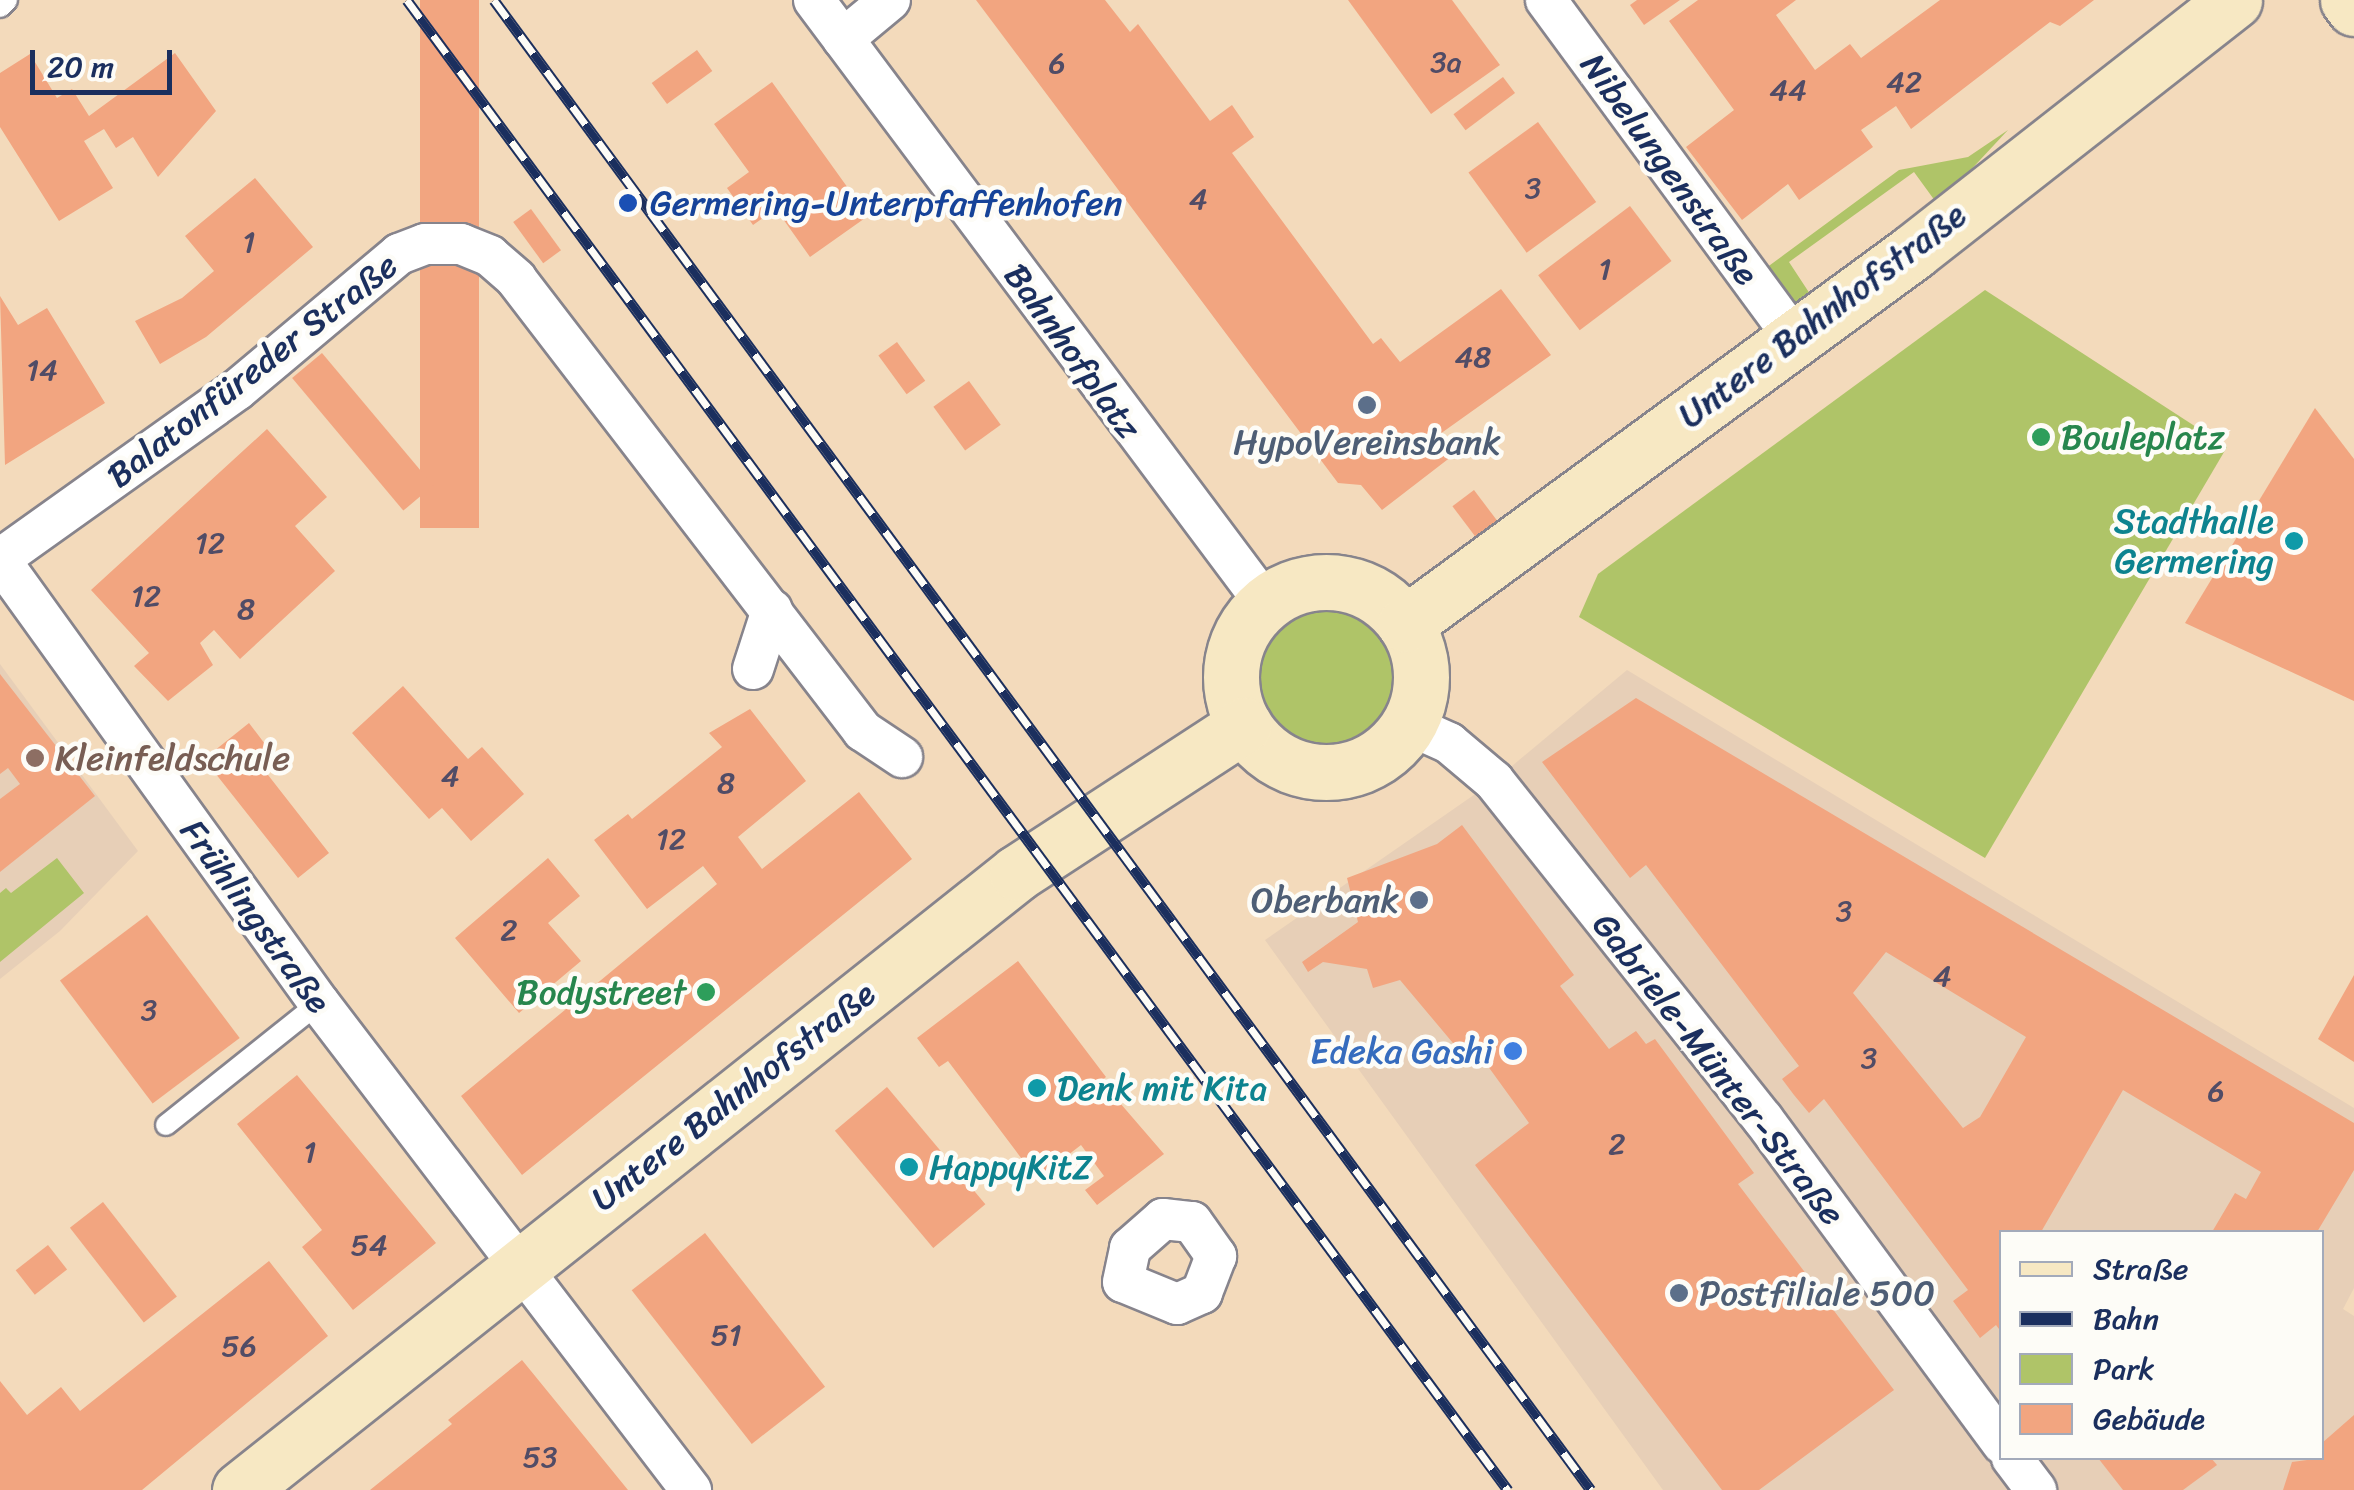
<!DOCTYPE html>
<meta charset="utf-8">
<style>
body{margin:0}
#map{position:relative;width:2354px;height:1490px;overflow:hidden;background:#f3dabb;font-family:Sriracha,sans-serif}
div>[style]{position:absolute}
.built>*{inset:0;background:#e7cfb7}
.green>*{inset:0;background:#afc468}
.round{border-radius:50%}
.building>*{inset:0;background:#f2a580;transform-origin:0 0}
.roads{filter:drop-shadow(2px 0 #87848c) drop-shadow(-2px 0 #87848c) drop-shadow(0 2px #87848c) drop-shadow(0 -2px #87848c)}
.lane>*{height:20px;margin:-10px;padding:0 10px;transform-origin:10px;border-radius:10px;background:#fff}
.street>*{height:40px;margin:-20px;padding:0 20px;transform-origin:20px;border-radius:20px;background:#fff}
.secondary>*{height:55px;margin:-27.5px;padding:0 27.5px;transform-origin:27.5px;border-radius:27.5px;background:#f7e8c3}
.secondary>.ring{margin:-27.5px;padding:0;box-sizing:content-box;background:none;border:55px solid #f7e8c3;border-radius:50%}
.rail>*{height:11px;margin-top:-5.5px;transform-origin:0;background:repeating-linear-gradient(90deg,#fdfcf7 0 22px,#1b2f5e 0 44px);box-sizing:border-box;border-block:2px solid #1b2f5e}
.dots>*{width:28px;height:28px;translate:-50% -50%;box-sizing:border-box;border:5px solid #fdfcf7;border-radius:50%}
span{translate:-50% -50%;white-space:nowrap;text-align:center;line-height:1.15;-webkit-text-stroke:9px #fdfcf7;paint-order:stroke}
.number-label{font-size:30px;color:#514c66}
.number-label span{-webkit-text-stroke-width:0}
.street-label{font-size:35px;color:#1b2f5e}
.transit-label{font-size:35px;color:#164399}
.left{translate:0 -50%;text-align:left}
.leisure-label{font-size:35px;color:#27864d}
.right{translate:-100% -50%;text-align:right}
.service-label{font-size:35px;color:#4e5e75}
.culture-label{font-size:35px;color:#0d838f}
.education-label{font-size:35px;color:#785e54}
.shop-label{font-size:35px;color:#366cbe}
.legend{position:absolute;left:1999px;top:1230px;width:325px;height:230px;box-sizing:border-box;background:#fdfcf7;border:2px solid #a3aaba;margin:0;padding:12px 18px;list-style:none;font-size:30px;color:#1b2f5e}
.legend li{display:flex;align-items:center;gap:20px;height:50px}
.legend b{width:50px;border:2px solid #a3aaba}
.scale{position:absolute;left:30px;top:50px;width:142px;height:45px;box-sizing:border-box;border:5px solid #1b2f5e;border-top:0;padding-left:12px;font-size:30px;line-height:35px;white-space:nowrap;color:#1b2f5e;-webkit-text-stroke:8px #fdfcf7;paint-order:stroke}
</style>
<div id="map">
<div class="built">
<div style="clip-path:polygon(0 664px,138px 851px,60px 931px,0 979px)"></div>
<div style="clip-path:polygon(evenodd,1627px 670px,2354px 1108px,2354px 1288px,2343px 1309px,2354px 1316px,2354px 1490px,1663px 1490px,1265px 940px,1494px 781px,1627px 670px,2002px 1232px,2322px 1232px,2322px 1458px,2002px 1458px,2002px 1232px)"></div>
</div>
<div class="green">
<div style="clip-path:polygon(2008px 130px,1938px 205px,1914px 172px,1789px 262px,1812px 297px,1787px 315px,1766px 268px,1899px 170px,1968px 157px)"></div>
<div style="clip-path:polygon(1985px 290px,2227px 447px,1985px 858px,1579px 617px,1598px 574px)"></div>
<div class="round" style="left:1255px;top:604px;width:148px;height:148px"></div>
<div style="clip-path:polygon(57px 858px,84px 893px,0 962px,0 893px,6px 888px,11px 893px)"></div>
</div>
<div class="building">
<div style="left:420px;top:0;width:59px;height:528px"></div>
<div style="clip-path:polygon(976px 0,1105px 0,1130px 32px,1138px 24px,1210px 121px,1232px 105px,1254px 137px,1232px 153px,1373px 344px,1381px 338px,1400px 362px,1501px 289px,1551px 355px,1440px 434px,1456px 453px,1382px 510px,1361px 485px,1338px 483px)"></div>
<div style="clip-path:polygon(1348px 0,1452px 0,1500px 65px,1431px 114px)"></div>
<div style="clip-path:polygon(1637px 0,1680px 0,1644px 25px,1630px 5px)"></div>
<div style="clip-path:polygon(1698px 0,1796px 0,1776px 15px,1815px 70px,1850px 44px,1861px 58px,1940px 0,2094px 0,2060px 26px,2050px 22px,1911px 129px,1896px 106px,1861px 130px,1873px 147px,1799px 200px,1788px 184px,1742px 220px,1686px 147px,1734px 110px,1669px 21px)"></div>
<div style="left:697px;top:50px;width:26px;height:56px;rotate:54deg"></div>
<div style="clip-path:polygon(175px 53px,216px 111px,158px 177px,133px 137px,116px 148px,104px 129px,84px 141px,113px 188px,59px 221px,0 127px,0 73px,30px 54px,57px 98px,72px 89px,89px 116px)"></div>
<div style="left:1503px;top:77px;width:20px;height:62px;rotate:53deg"></div>
<div style="clip-path:polygon(772px 82px,868px 216px,810px 257px,776px 209px,753px 225px,727px 188px,749px 172px,714px 124px)"></div>
<div style="left:1538px;top:122px;width:99px;height:86px;rotate:54deg"></div>
<div style="clip-path:polygon(255px 178px,313px 247px,206px 337px,160px 364px,135px 321px,182px 298px,214px 271px,185px 236px)"></div>
<div style="left:1630px;top:206px;width:69px;height:115px;rotate:53deg"></div>
<div style="left:531px;top:209px;width:51px;height:22px;rotate:54deg"></div>
<div style="clip-path:polygon(0 296px,18px 325px,47px 308px,105px 403px,5px 465px)"></div>
<div style="left:897px;top:342px;width:48px;height:23px;rotate:54deg"></div>
<div style="left:322px;top:353px;width:173px;height:39px;rotate:50deg"></div>
<div style="left:969px;top:381px;width:54px;height:44px;rotate:54deg"></div>
<div style="clip-path:polygon(2315px 408px,2354px 459px,2354px 701px,2185px 623px)"></div>
<div style="clip-path:polygon(267px 429px,327px 497px,295px 526px,335px 571px,240px 659px,214px 630px,200px 643px,213px 665px,168px 701px,134px 666px,149px 653px,91px 590px)"></div>
<div style="left:1474px;top:490px;width:43px;height:27px;rotate:53deg"></div>
<div style="clip-path:polygon(0 674px,95px 796px,0 872px,0 799px,20px 784px,8px 768px,0 774px)"></div>
<div style="clip-path:polygon(403px 686px,468px 759px,482px 747px,524px 794px,471px 841px,442px 808px,429px 819px,352px 733px)"></div>
<div style="clip-path:polygon(evenodd,1636px 698px,2354px 1123px,2354px 1170px,2317px 1232px,2212px 1232px,2235px 1193px,2246px 1199px,2261px 1172px,2123px 1090px,2041px 1232px,2002px 1232px,2002px 1333px,1996px 1325px,1980px 1338px,1953px 1301px,1968px 1290px,1824px 1099px,1809px 1113px,1794px 1095px,1782px 1079px,1799px 1066px,1646px 865px,1630px 878px,1542px 762px,1636px 698px,1886px 952px,2026px 1037px,1980px 1117px,1963px 1128px,1853px 993px,1886px 952px)"></div>
<div style="clip-path:polygon(750px 709px,806px 781px,738px 837px,762px 869px,859px 792px,912px 859px,522px 1175px,461px 1096px,717px 884px,703px 866px,647px 909px,594px 840px,628px 814px,632px 819px,722px 747px,709px 733px)"></div>
<div style="clip-path:polygon(249px 723px,274px 756px,261px 766px,329px 853px,298px 878px,204px 759px)"></div>
<div style="clip-path:polygon(1462px 825px,1574px 975px,1560px 986px,1609px 1049px,1636px 1031px,1646px 1044px,1655px 1039px,1754px 1173px,1738px 1184px,1894px 1390px,1759px 1490px,1722px 1490px,1475px 1165px,1529px 1123px,1474px 1047px,1463px 1055px,1400px 980px,1373px 988px,1367px 969px,1323px 962px,1308px 972px,1302px 962px,1358px 922px,1347px 878px,1437px 844px)"></div>
<div style="clip-path:polygon(548px 858px,580px 896px,548px 923px,581px 961px,519px 1013px,455px 938px)"></div>
<div style="left:147px;top:915px;width:154px;height:109px;rotate:53deg"></div>
<div style="clip-path:polygon(1018px 961px,1106px 1077px,1101px 1081px,1164px 1154px,1097px 1205px,1085px 1190px,1104px 1176px,1081px 1145px,1037px 1179px,948px 1061px,939px 1067px,917px 1038px)"></div>
<div style="clip-path:polygon(2354px 975px,2354px 1062px,2318px 1039px)"></div>
<div style="clip-path:polygon(297px 1075px,436px 1243px,353px 1310px,302px 1247px,322px 1230px,237px 1124px)"></div>
<div style="left:887px;top:1087px;width:153px;height:68px;rotate:50deg"></div>
<div style="left:103px;top:1202px;width:120px;height:42px;rotate:52deg"></div>
<div style="left:705px;top:1233px;width:195px;height:93px;rotate:52deg"></div>
<div style="left:48px;top:1245px;width:31px;height:41px;rotate:52deg"></div>
<div style="clip-path:polygon(269px 1261px,328px 1336px,142px 1490px,0 1490px,0 1381px,27px 1415px,61px 1387px,80px 1411px)"></div>
<div style="clip-path:polygon(522px 1360px,628px 1490px,370px 1490px,452px 1424px,448px 1420px)"></div>
<div style="clip-path:polygon(2354px 1415px,2354px 1490px,2283px 1490px,2292px 1462px,2322px 1458px,2322px 1443px)"></div>
<div style="clip-path:polygon(2098px 1458px,2211px 1458px,2217px 1465px,2183px 1490px,2123px 1490px)"></div>
</div>
<div class="roads">
<div class="lane">
<div style="left:0;top:7px;width:10px;rotate:-45deg"></div>
<div style="left:166px;top:1125px;width:196px;rotate:-38.6deg"></div>
</div>
<div class="street">
<div style="left:814px;top:0;width:753px;rotate:53.21deg"></div>
<div style="left:1546px;top:0;width:418px;rotate:53.7deg"></div>
<div style="left:843px;top:39px;width:61px;rotate:-39.7deg"></div>
<div style="left:0;top:559px;width:291px;rotate:-35.5deg"></div>
<div style="left:237px;top:390px;width:212px;rotate:-40deg"></div>
<div style="left:399px;top:254px;width:28px;rotate:-21deg"></div>
<div style="left:425px;top:244px;width:36px"></div>
<div style="left:461px;top:244px;width:31px;rotate:22deg"></div>
<div style="left:490px;top:256px;width:35px;rotate:41deg"></div>
<div style="left:516px;top:279px;width:570px;rotate:52.49deg"></div>
<div style="left:863px;top:731px;width:47px;rotate:33.7deg"></div>
<div style="left:0;top:560px;width:546px;rotate:54.24deg"></div>
<div style="left:319px;top:1003px;width:613px;rotate:52.63deg"></div>
<div style="left:753px;top:669px;width:62px;rotate:-72.1deg"></div>
<div style="left:1409px;top:725px;width:44px;rotate:24.2deg"></div>
<div style="left:1449px;top:743px;width:59px;rotate:40.2deg"></div>
<div style="left:1494px;top:781px;width:432px;rotate:51.5deg"></div>
<div style="left:1763px;top:1119px;width:403px;rotate:53.6deg"></div>
<div style="left:1163px;top:1219px;width:29px;rotate:6deg"></div>
<div style="left:1192px;top:1222px;width:42px;rotate:54.8deg"></div>
<div style="left:1216px;top:1256px;width:40px;rotate:111deg"></div>
<div style="left:1202px;top:1293px;width:27px;rotate:156deg"></div>
<div style="left:1177px;top:1304px;width:58px;rotate:-157.8deg"></div>
<div style="left:1123px;top:1282px;width:35px;rotate:-78deg"></div>
<div style="left:1130px;top:1248px;width:44px;rotate:-41.3deg"></div>
<div style="left:2012px;top:1458px;width:40px;rotate:53deg"></div>
</div>
<div class="secondary">
<div style="left:2348px;top:0;width:10px;rotate:53deg"></div>
<div class="ring" style="left:1231px;top:582px;width:135px;height:135px"></div>
<div style="left:1405px;top:624px;width:630px;rotate:-36.21deg"></div>
<div style="left:1913px;top:252px;width:408px;rotate:-38.1deg"></div>
<div style="left:240px;top:1490px;width:992px;rotate:-38.45deg"></div>
<div style="left:1017px;top:873px;width:271px;rotate:-33.1deg"></div>
</div>
</div>
<div class="rail">
<div style="left:407px;top:0;width:1853px;rotate:53.54deg"></div>
<div style="left:494px;top:0;width:1850px;rotate:53.64deg"></div>
</div>
<div class="dots">
<div style="left:628px;top:203px;background:#1a4fb4"></div>
<div style="left:1367px;top:405px;background:#5c6f8a"></div>
<div style="left:2041px;top:437px;background:#2e9e5b"></div>
<div style="left:2294px;top:541px;background:#0f9aa8"></div>
<div style="left:35px;top:758px;background:#8d6e63"></div>
<div style="left:1419px;top:900px;background:#5c6f8a"></div>
<div style="left:706px;top:992px;background:#2e9e5b"></div>
<div style="left:1513px;top:1051px;background:#3f7fe0"></div>
<div style="left:1037px;top:1088px;background:#0f9aa8"></div>
<div style="left:909px;top:1167px;background:#0f9aa8"></div>
<div style="left:1679px;top:1293px;background:#5c6f8a"></div>
</div>
<div class="number-label">
<span style="left:1446px;top:62px">3a</span>
<span style="left:1057px;top:63px">6</span>
<span style="left:1904px;top:82px">42</span>
<span style="left:1788px;top:90px">44</span>
<span style="left:1533px;top:188px">3</span>
<span style="left:1198px;top:199px">4</span>
<span style="left:249px;top:242px">1</span>
<span style="left:1605px;top:269px">1</span>
<span style="left:1473px;top:357px">48</span>
<span style="left:42px;top:370px">14</span>
<span style="left:210px;top:543px">12</span>
<span style="left:146px;top:596px">12</span>
<span style="left:246px;top:609px">8</span>
<span style="left:450px;top:776px">4</span>
<span style="left:726px;top:783px">8</span>
<span style="left:671px;top:839px">12</span>
<span style="left:1844px;top:911px">3</span>
<span style="left:509px;top:930px">2</span>
<span style="left:1942px;top:976px">4</span>
<span style="left:149px;top:1010px">3</span>
<span style="left:1869px;top:1058px">3</span>
<span style="left:2216px;top:1091px">6</span>
<span style="left:1617px;top:1144px">2</span>
<span style="left:310px;top:1152px">1</span>
<span style="left:369px;top:1245px">54</span>
<span style="left:726px;top:1335px">51</span>
<span style="left:239px;top:1346px">56</span>
<span style="left:540px;top:1457px">53</span>
</div>
<div class="street-label">
<span style="left:1670px;top:169px;rotate:54deg">Nibelungenstraße</span>
<span style="left:1822px;top:315px;rotate:-37deg">Untere Bahnhofstraße</span>
<span style="left:1073px;top:351px;rotate:54deg">Bahnhofplatz</span>
<span style="left:252px;top:370px;rotate:-38deg">Balatonfüreder Straße</span>
<span style="left:256px;top:916px;rotate:54deg">Frühlingstraße</span>
<span style="left:1719px;top:1069px;rotate:52deg">Gabriele-Münter-Straße</span>
<span style="left:733px;top:1096px;rotate:-38deg">Untere Bahnhofstraße</span>
</div>
<div class="transit-label">
<span class="left" style="left:650px;top:203px">Germering-Unterpfaffenhofen</span>
</div>
<div class="leisure-label">
<span class="left" style="left:2061px;top:437px">Bouleplatz</span>
<span class="right" style="left:686px;top:992px">Bodystreet</span>
</div>
<div class="service-label">
<span style="left:1367px;top:442px">HypoVereinsbank</span>
<span class="right" style="left:1399px;top:900px">Oberbank</span>
<span class="left" style="left:1699px;top:1293px">Postfiliale 500</span>
</div>
<div class="culture-label">
<span class="right" style="left:2274px;top:541px">Stadthalle<br>Germering</span>
<span class="left" style="left:1057px;top:1088px">Denk mit Kita</span>
<span class="left" style="left:929px;top:1167px">HappyKitZ</span>
</div>
<div class="education-label">
<span class="left" style="left:55px;top:758px">Kleinfeldschule</span>
</div>
<div class="shop-label">
<span class="right" style="left:1493px;top:1051px">Edeka Gashi</span>
</div>
<ul class="legend">
<li><b style="height:12px;background:#f7e8c3"></b>Straße</li>
<li><b style="height:12px;background:#1b2f5e"></b>Bahn</li>
<li><b style="height:28px;background:#afc468"></b>Park</li>
<li><b style="height:28px;background:#f2a580"></b>Gebäude</li>
</ul>
<div class="scale">20 m</div>
</div>
